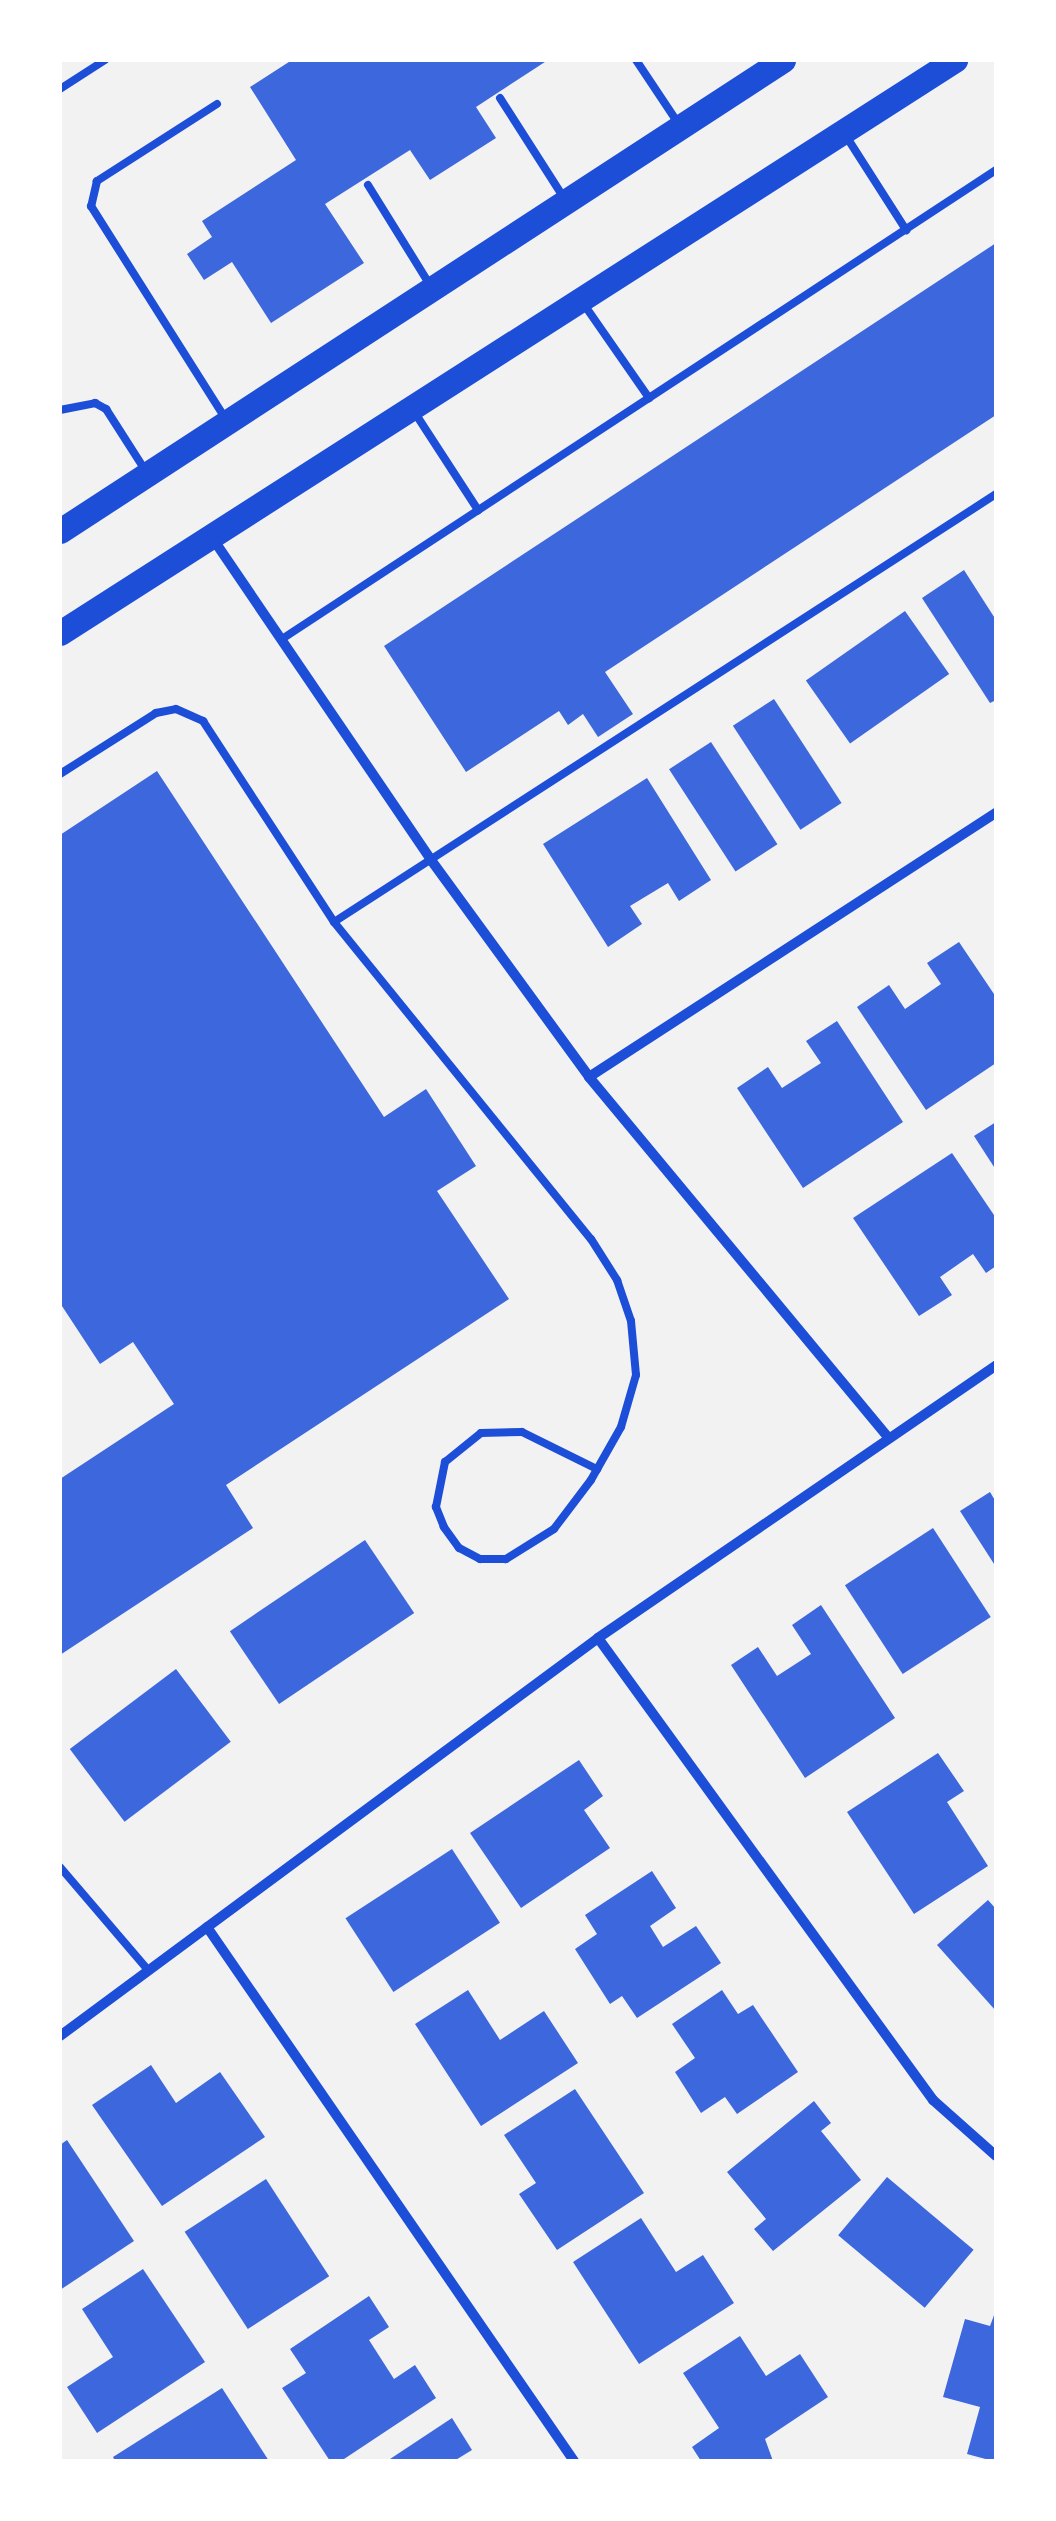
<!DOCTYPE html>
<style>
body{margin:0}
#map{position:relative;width:1056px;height:2521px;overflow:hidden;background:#f2f2f2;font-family:"Source Sans 3",sans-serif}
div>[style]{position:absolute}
.building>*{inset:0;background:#3d67dc;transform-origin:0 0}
.service>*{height:8px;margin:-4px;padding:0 4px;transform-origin:4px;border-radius:4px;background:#1d4ed8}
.minor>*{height:10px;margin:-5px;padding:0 5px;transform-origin:5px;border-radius:5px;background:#1d4ed8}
.primary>*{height:25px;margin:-12.5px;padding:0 12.5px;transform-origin:12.5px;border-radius:12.5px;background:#1d4ed8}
span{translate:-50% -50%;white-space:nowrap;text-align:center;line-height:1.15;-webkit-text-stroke:8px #fff;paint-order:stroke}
.frame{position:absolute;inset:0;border:62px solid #fff;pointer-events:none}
</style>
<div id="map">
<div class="building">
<div style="clip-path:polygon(292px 60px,548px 60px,476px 107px,496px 138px,430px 180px,410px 150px,325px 204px,364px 263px,271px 323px,232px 262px,204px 280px,187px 254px,212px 237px,202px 221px,296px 160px,250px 87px)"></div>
<div style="clip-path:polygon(996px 243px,996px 415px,605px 672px,633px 714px,598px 737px,583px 714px,568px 725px,559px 711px,466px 772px,384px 646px)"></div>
<div style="clip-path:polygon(964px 570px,996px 620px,996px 700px,990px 703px,922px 598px)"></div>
<div style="left:905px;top:611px;width:77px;height:121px;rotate:55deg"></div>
<div style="left:774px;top:699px;width:124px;height:49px;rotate:57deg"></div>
<div style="left:711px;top:742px;width:122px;height:50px;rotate:57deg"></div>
<div style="clip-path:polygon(157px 771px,384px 1117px,426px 1089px,476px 1166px,437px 1191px,509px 1299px,226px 1485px,253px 1528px,60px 1655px,60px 1479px,174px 1404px,133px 1342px,100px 1364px,60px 1303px,60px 835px)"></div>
<div style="clip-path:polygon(647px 778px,711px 880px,679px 901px,668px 883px,630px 906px,642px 924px,608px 947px,543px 844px)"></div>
<div style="clip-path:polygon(959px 942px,996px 997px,996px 1063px,926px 1110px,857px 1007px,889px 985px,905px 1009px,941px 984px,927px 963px)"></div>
<div style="clip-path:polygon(837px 1021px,903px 1122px,803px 1188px,737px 1088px,768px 1067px,782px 1088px,821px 1063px,806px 1041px)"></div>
<div style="clip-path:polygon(996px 1122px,996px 1170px,974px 1136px)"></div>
<div style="clip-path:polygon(952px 1153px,996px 1218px,996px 1266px,986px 1273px,973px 1254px,940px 1277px,952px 1295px,919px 1316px,853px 1218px)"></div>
<div style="clip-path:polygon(990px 1492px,996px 1502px,996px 1567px,960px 1511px)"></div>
<div style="left:933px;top:1528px;width:106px;height:105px;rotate:57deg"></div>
<div style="left:365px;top:1540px;width:88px;height:163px;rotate:56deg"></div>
<div style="clip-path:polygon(821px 1605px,895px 1718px,805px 1778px,731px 1665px,758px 1647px,777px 1676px,811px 1654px,792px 1625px)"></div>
<div style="left:176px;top:1669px;width:91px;height:133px;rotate:53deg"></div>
<div style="clip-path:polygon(938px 1753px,964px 1791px,947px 1802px,988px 1866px,914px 1914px,847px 1812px)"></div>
<div style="clip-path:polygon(579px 1760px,603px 1796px,584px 1810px,610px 1848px,521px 1908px,470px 1833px)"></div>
<div style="left:452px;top:1849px;width:88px;height:127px;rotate:57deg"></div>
<div style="clip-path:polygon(652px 1871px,676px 1908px,650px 1926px,663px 1947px,696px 1926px,721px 1963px,637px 2018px,622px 1996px,610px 2004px,575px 1949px,597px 1934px,585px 1915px)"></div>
<div style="clip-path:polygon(988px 1900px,996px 1909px,996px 2011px,937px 1945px)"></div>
<div style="clip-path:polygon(468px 1990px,500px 2040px,544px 2011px,578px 2063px,481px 2126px,415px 2024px)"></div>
<div style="clip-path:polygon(722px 1990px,738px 2014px,753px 2005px,798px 2072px,737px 2114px,725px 2097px,701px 2113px,675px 2072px,695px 2058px,672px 2024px)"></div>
<div style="clip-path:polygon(151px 2065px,176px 2103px,220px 2072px,265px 2137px,162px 2206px,92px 2105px)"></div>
<div style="clip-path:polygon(575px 2089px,644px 2193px,557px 2250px,519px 2194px,536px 2183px,504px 2135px)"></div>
<div style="clip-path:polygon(814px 2101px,831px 2123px,821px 2131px,861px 2180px,773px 2251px,754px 2229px,766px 2219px,727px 2172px)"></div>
<div style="clip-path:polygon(67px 2140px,134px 2241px,60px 2290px,60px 2145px)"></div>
<div style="left:887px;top:2177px;width:113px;height:76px;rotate:40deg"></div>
<div style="left:266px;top:2179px;width:116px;height:97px;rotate:57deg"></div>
<div style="clip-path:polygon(641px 2218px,676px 2272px,703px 2255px,734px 2303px,639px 2364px,573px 2262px)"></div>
<div style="clip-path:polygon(143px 2269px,205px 2362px,97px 2433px,67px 2387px,113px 2357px,82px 2309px)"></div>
<div style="clip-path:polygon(369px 2296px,389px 2327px,369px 2340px,394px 2379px,415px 2365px,436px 2398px,341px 2461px,330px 2461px,282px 2388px,306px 2373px,290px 2349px)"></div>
<div style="clip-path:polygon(996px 2310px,996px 2461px,993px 2461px,967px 2454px,980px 2407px,943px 2397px,965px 2319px,990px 2326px)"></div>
<div style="clip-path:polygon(740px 2336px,766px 2376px,800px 2354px,828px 2397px,765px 2439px,773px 2461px,701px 2461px,692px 2447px,719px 2428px,683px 2373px)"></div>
<div style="clip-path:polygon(222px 2388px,269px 2461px,115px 2461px,113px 2457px)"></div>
<div style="clip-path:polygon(452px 2418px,472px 2450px,454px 2461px,387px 2461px)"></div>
</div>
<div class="service">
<div style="left:636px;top:60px;width:76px;rotate:56.3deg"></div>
<div style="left:60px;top:89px;width:54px;rotate:-32.8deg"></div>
<div style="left:500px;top:98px;width:119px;rotate:57.4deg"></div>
<div style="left:217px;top:104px;width:143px;rotate:147.3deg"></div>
<div style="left:97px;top:181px;width:26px;rotate:103deg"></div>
<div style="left:91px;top:206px;width:251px;rotate:57.7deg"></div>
<div style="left:846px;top:136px;width:112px;rotate:57.4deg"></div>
<div style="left:368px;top:185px;width:118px;rotate:58.2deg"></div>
<div style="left:583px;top:303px;width:116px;rotate:55.2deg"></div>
<div style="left:60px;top:410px;width:36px;rotate:-11deg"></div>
<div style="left:95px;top:403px;width:13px;rotate:29deg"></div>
<div style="left:106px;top:409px;width:72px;rotate:57.4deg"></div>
<div style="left:415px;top:413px;width:116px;rotate:57deg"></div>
<div style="left:282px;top:639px;width:854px;rotate:-33.3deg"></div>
<div style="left:60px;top:774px;width:114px;rotate:-32.4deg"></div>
<div style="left:156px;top:713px;width:20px;rotate:-11deg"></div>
<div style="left:176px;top:709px;width:30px;rotate:24deg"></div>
<div style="left:203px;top:721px;width:240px;rotate:56.9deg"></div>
<div style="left:334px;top:922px;width:788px;rotate:-32.88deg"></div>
<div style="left:334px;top:922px;width:408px;rotate:51deg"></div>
<div style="left:591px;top:1239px;width:49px;rotate:57.6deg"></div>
<div style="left:617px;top:1280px;width:43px;rotate:71.1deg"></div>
<div style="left:631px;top:1321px;width:54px;rotate:84.7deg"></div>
<div style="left:636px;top:1375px;width:54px;rotate:106.1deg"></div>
<div style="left:621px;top:1427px;width:61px;rotate:119.5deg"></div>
<div style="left:591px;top:1480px;width:61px;rotate:127.1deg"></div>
<div style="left:554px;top:1529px;width:57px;rotate:148deg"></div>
<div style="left:506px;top:1559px;width:26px;rotate:180deg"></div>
<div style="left:480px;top:1559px;width:24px;rotate:-152deg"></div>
<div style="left:459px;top:1548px;width:26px;rotate:-126deg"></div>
<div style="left:444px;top:1527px;width:22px;rotate:-112deg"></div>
<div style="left:436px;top:1507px;width:46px;rotate:-78.7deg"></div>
<div style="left:445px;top:1462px;width:46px;rotate:-38.9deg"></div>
<div style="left:481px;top:1433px;width:41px;rotate:-1.4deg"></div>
<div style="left:522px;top:1432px;width:84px;rotate:26.3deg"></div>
<div style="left:60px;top:1867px;width:135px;rotate:49.5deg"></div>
</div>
<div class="minor">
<div style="left:211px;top:536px;width:392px;rotate:55.8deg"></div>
<div style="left:431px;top:860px;width:268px;rotate:53.9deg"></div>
<div style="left:589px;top:1077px;width:468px;rotate:50.3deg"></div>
<div style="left:589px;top:1077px;width:485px;rotate:-33deg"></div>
<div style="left:598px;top:1638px;width:571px;rotate:54.05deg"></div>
<div style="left:933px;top:2100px;width:84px;rotate:41.6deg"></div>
<div style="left:207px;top:1927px;width:648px;rotate:55.5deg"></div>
<div style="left:60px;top:2036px;width:669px;rotate:-36.49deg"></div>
<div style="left:598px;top:1638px;width:483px;rotate:-34.4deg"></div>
</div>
<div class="primary">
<div style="left:60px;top:531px;width:863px;rotate:-33.08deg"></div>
<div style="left:60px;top:633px;width:1063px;rotate:-32.63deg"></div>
</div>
<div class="frame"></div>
</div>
